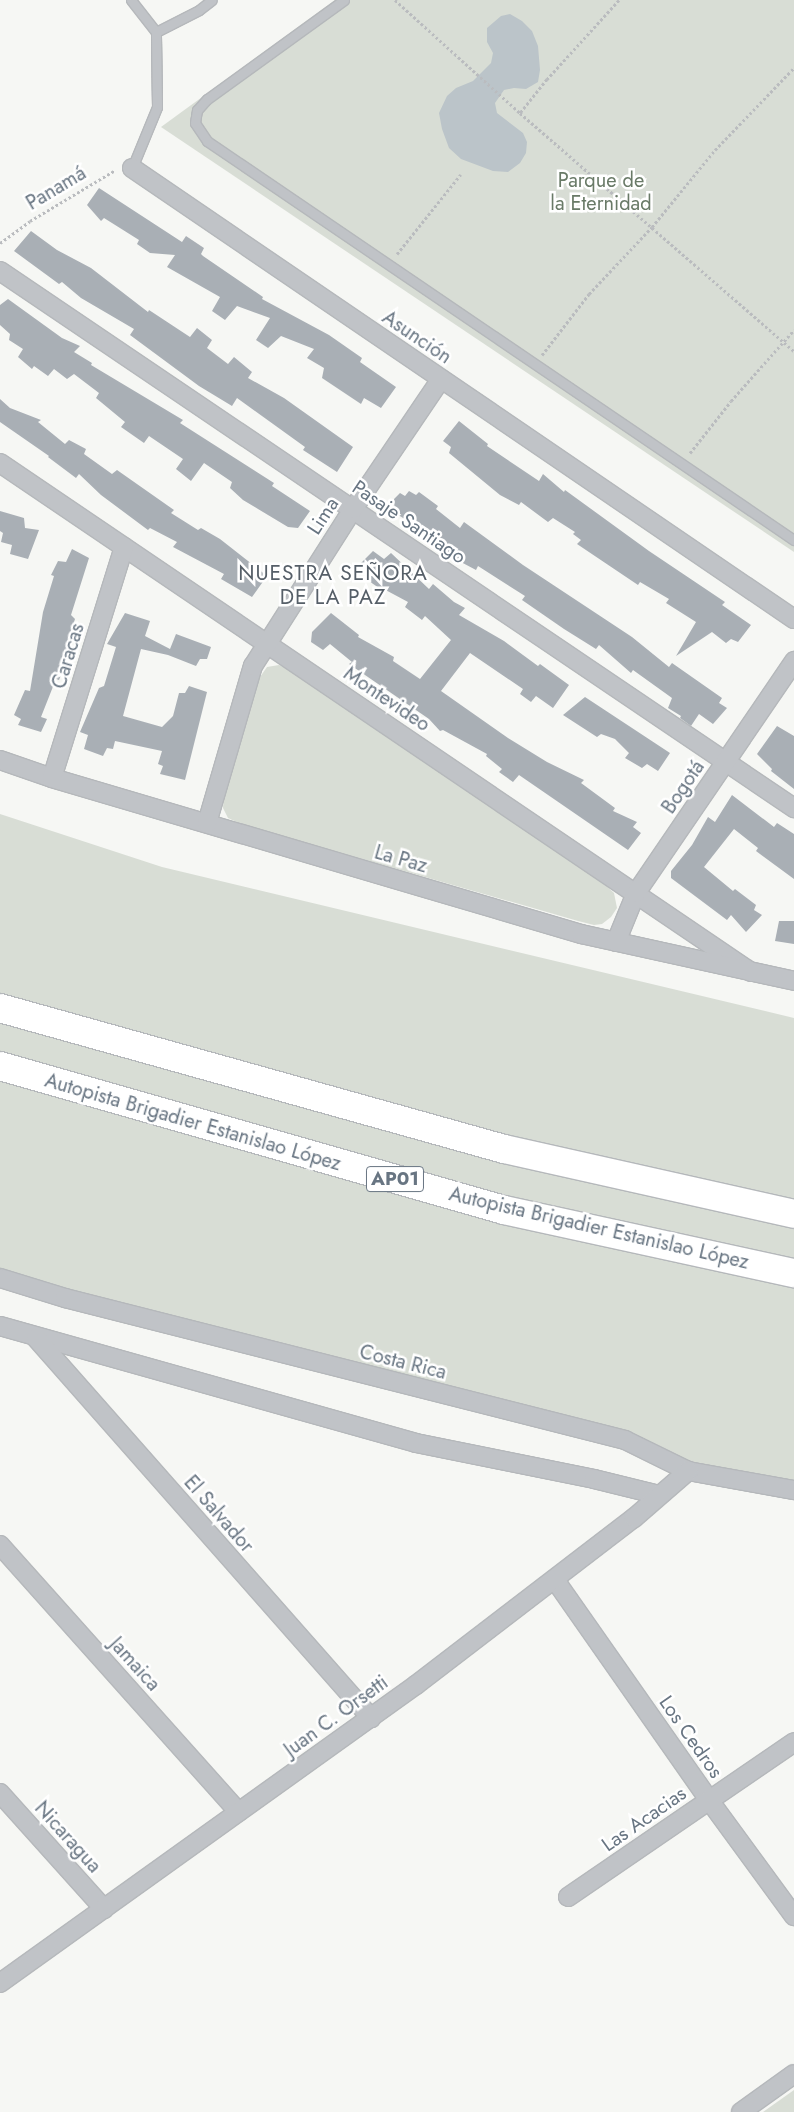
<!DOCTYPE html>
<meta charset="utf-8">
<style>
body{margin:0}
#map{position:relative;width:794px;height:2112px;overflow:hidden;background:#f6f7f4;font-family:Jost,sans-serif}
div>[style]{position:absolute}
.green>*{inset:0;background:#d8ddd5}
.water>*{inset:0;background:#bbc4c9}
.building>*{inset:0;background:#a9afb5}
.path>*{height:3px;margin-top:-1.5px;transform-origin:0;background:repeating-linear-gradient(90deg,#babcbf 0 2.5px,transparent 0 5px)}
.roads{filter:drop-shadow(1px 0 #b5b8bb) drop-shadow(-1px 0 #b5b8bb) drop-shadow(0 1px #b5b8bb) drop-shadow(0 -1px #b5b8bb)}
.lane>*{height:9px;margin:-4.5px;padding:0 4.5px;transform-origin:4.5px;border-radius:4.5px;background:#c0c3c7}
.street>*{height:18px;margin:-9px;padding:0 9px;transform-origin:9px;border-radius:9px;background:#c0c3c7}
.highway>*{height:28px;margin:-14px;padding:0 14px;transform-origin:14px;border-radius:14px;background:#fff}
span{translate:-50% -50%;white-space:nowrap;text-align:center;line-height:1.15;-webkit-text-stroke:5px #fff;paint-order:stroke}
.shield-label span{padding:1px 4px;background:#fff;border:1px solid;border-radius:4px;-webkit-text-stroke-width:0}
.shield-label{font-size:19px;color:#687582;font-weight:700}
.park-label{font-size:20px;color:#697a67}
.street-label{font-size:20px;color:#687582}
.neighbourhood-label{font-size:21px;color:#565f68;letter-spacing:1px}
</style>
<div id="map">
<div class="green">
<div style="clip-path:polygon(335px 0,794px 0,794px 552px,161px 127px)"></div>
<div style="clip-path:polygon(279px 665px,292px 671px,601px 881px,614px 893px,617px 908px,611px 917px,602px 924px,594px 925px,578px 921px,241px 824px,228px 818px,223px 808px,224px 794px,260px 677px,267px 667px)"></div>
<div style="clip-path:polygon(0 814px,162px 867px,794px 1018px,794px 1490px,688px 1471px,625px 1440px,0 1278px)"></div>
<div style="clip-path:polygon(794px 2090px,794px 2112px,763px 2112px)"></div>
</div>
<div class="water">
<div style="clip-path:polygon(510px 14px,522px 21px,532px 31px,538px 46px,540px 70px,538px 82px,526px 89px,514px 88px,504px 90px,495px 103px,497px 113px,523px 133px,527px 142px,526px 153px,520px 163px,508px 172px,493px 171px,461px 159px,449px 148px,442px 129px,439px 113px,447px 96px,456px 88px,473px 81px,491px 63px,493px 53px,487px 42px,487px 28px,501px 16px)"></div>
</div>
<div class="building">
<div style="clip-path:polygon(99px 188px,182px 242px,186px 236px,204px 248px,201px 254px,203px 256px,263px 297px,262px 299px,329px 335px,362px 358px,360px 362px,396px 387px,381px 408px,364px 398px,361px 404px,322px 378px,324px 368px,307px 358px,314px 349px,281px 336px,268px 348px,256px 340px,270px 318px,237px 306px,225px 320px,212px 311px,220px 297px,167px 267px,175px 255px,150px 253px,137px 244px,139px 240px,104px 218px,101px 221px,87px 205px)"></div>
<div style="clip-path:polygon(31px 231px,57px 250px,91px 268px,148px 312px,149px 310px,190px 337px,197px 328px,212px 340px,207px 348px,228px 364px,234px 357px,252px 372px,248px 378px,284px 398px,353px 447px,337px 472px,303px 450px,305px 447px,237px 398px,232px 406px,199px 386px,130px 335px,134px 329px,81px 298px,62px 282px,59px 284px,14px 251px)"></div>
<div style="clip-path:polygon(8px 299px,62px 338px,80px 346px,74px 352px,92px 363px,91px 365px,183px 420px,180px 423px,274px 483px,272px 486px,310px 511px,298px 528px,288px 527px,243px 500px,230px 488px,232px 482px,204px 463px,191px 481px,176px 469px,183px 459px,149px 436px,144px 443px,121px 427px,125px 422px,96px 398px,99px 393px,74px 374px,67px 379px,54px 369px,48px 376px,34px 366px,32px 369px,18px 357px,23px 349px,9px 340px,10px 334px,0 325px,0 305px)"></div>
<div style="clip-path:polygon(0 399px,10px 408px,41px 420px,38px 422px,65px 444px,69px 440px,86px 449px,84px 454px,112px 474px,117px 470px,174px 510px,171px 513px,198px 530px,201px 528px,220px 539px,267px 576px,252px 597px,221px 579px,224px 574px,173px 547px,177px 542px,150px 528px,148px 530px,101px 495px,79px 474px,76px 478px,48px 457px,49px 456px,0 422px)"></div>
<div style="clip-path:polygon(459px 421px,488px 444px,487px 446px,539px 481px,543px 474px,564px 492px,565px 490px,649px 551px,725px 602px,722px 605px,751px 625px,738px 642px,731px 639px,726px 643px,712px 632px,676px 656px,696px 622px,666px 603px,669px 599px,640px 582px,638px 585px,577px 544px,581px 540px,573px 534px,575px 532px,553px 518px,548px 522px,521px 502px,519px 505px,500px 495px,449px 453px,451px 447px,443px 441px)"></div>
<div style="clip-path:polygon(409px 491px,416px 495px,419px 492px,438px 506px,436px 509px,460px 528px,464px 522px,523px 565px,632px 637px,669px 667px,672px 663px,722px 698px,719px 703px,727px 708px,713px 724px,699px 714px,691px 726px,680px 718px,681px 716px,668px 708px,672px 698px,633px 670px,631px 673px,599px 645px,596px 649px,564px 629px,522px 600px,525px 596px,478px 566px,476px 570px,459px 561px,436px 545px,439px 540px,395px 513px,394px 499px,400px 493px,405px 496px)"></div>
<div style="clip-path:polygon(0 511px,24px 518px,25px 528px,39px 530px,28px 559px,10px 554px,12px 545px,1px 542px,3px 533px,0 531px)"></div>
<div style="clip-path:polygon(72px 549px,89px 558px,71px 615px,75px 619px,66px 646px,68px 646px,64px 668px,59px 680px,56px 679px,41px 717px,47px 719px,41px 732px,18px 725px,21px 719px,14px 715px,25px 690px,30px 691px,43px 612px,54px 576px,51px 575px,58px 561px,66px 562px)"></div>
<div style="clip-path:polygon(373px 551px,384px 559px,391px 553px,429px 589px,433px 584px,454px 602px,465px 608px,459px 615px,504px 641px,538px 666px,540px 664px,569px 685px,553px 708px,536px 696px,531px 702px,520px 694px,523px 689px,470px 653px,441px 691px,508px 738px,547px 762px,584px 780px,581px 783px,615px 808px,613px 811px,637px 822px,633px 827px,641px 833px,628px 850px,519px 775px,513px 782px,499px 772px,502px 769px,486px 756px,487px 754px,443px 730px,440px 731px,429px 719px,349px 664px,352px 662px,330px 644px,323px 650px,311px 642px,312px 632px,331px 613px,359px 635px,358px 637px,394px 657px,393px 661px,420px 679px,451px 640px,425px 616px,422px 620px,405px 607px,408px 602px,380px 587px,379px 588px,363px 577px,368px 573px,359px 565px)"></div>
<div style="clip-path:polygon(125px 613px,150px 621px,145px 636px,170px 649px,176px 634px,211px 647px,207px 659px,200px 659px,196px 666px,168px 655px,141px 649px,123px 716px,162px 727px,173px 716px,179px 693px,185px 693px,189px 686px,207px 692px,185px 780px,160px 774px,163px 766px,158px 764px,162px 751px,115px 741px,113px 749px,107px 748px,103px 756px,84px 749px,88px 735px,80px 732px,99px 688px,104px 686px,116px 647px,107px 644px)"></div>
<div style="clip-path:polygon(585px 697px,670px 753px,658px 771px,647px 764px,642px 768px,625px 758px,629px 753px,615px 739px,601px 734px,597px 737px,563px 715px)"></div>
<div style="clip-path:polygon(777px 726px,794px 736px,794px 789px,771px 771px,772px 769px,757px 754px)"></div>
<div style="clip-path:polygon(732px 795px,774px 827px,777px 823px,794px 834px,794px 879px,756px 851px,758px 848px,734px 829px,704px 867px,733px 891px,735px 889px,756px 905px,754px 910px,762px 915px,746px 932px,731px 915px,727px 920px,671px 878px,671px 871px,692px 845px,708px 817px,715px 822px)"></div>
<div style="clip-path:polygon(779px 921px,794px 921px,794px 944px,775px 941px)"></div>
</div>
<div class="path">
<div style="left:395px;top:0;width:169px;rotate:42.1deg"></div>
<div style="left:619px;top:0;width:107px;rotate:132.3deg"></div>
<div style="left:547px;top:79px;width:43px;rotate:128.5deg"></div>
<div style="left:520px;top:113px;width:363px;rotate:41deg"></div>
<div style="left:0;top:243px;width:37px;rotate:-36deg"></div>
<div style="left:30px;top:221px;width:98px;rotate:-30.8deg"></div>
<div style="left:397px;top:254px;width:102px;rotate:-51.3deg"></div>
<div style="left:542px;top:355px;width:77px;rotate:-52.4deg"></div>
<div style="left:589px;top:294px;width:92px;rotate:-46.8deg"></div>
<div style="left:652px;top:227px;width:99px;rotate:-50.7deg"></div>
<div style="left:715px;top:150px;width:114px;rotate:-46.1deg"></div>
<div style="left:690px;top:453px;width:66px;rotate:-51.7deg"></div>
<div style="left:731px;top:401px;width:95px;rotate:-48.4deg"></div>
</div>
<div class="roads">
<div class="lane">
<div style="left:131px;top:0;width:41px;rotate:52deg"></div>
<div style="left:344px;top:0;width:169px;rotate:144.1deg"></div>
<div style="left:207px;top:99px;width:15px;rotate:132deg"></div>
<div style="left:197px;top:110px;width:13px;rotate:99deg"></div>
<div style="left:195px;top:123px;width:22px;rotate:56deg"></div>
<div style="left:207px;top:141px;width:710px;rotate:34.21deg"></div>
<div style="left:156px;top:32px;width:48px;rotate:-27.1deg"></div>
<div style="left:199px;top:10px;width:16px;rotate:-38deg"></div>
<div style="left:132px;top:168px;width:66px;rotate:-67.7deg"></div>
<div style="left:157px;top:107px;width:75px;rotate:-90.8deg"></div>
</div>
<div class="street">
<div style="left:132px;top:168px;width:801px;rotate:34.27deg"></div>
<div style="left:0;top:271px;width:959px;rotate:34.07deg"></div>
<div style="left:0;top:463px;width:907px;rotate:34.13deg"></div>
<div style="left:0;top:760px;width:55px;rotate:19.1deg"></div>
<div style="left:52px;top:778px;width:552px;rotate:16.43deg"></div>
<div style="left:581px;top:934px;width:218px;rotate:12.4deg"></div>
<div style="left:52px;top:778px;width:242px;rotate:-72.7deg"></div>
<div style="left:207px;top:823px;width:164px;rotate:-73.7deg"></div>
<div style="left:253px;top:666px;width:186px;rotate:-57.5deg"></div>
<div style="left:353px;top:509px;width:157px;rotate:-55.9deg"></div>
<div style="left:616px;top:942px;width:53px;rotate:-67.8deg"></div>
<div style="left:636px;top:893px;width:281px;rotate:-55.7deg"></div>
<div style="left:0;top:1278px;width:68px;rotate:17.1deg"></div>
<div style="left:65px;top:1298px;width:578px;rotate:14.23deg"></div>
<div style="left:625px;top:1440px;width:70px;rotate:26.2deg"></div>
<div style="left:688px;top:1471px;width:108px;rotate:10.2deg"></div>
<div style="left:0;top:1326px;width:432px;rotate:15.7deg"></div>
<div style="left:416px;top:1443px;width:182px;rotate:11.4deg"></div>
<div style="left:594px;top:1479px;width:67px;rotate:13.8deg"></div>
<div style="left:36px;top:1338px;width:507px;rotate:48.6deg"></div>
<div style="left:0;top:1545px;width:358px;rotate:48.2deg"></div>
<div style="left:555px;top:1580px;width:269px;rotate:55deg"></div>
<div style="left:709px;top:1800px;width:144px;rotate:53.8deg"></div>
<div style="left:0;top:1793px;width:156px;rotate:48.1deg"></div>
<div style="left:568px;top:1897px;width:274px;rotate:-34.4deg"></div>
<div style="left:0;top:1983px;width:512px;rotate:-35.62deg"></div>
<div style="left:416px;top:1685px;width:275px;rotate:-37.5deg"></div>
<div style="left:634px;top:1518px;width:72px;rotate:-41deg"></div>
<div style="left:741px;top:2112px;width:65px;rotate:-35.6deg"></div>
</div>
<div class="highway">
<div style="left:0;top:1008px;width:523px;rotate:15.63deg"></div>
<div style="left:504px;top:1149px;width:297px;rotate:12.6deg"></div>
<div style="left:0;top:1066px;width:524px;rotate:15.95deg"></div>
<div style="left:504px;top:1210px;width:297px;rotate:12.3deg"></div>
</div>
</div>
<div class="shield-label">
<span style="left:395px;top:1179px">AP01</span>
</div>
<div class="park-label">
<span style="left:601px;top:192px">Parque de<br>la Eternidad</span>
</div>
<div class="street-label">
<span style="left:56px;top:188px;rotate:-31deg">Panamá</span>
<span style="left:417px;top:337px;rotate:34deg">Asunción</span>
<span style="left:323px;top:516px;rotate:-57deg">Lima</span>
<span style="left:409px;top:522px;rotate:34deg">Pasaje Santiago</span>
<span style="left:68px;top:656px;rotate:-73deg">Caracas</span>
<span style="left:387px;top:699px;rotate:34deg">Montevideo</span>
<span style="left:683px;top:787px;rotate:-56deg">Bogotá</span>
<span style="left:401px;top:859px;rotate:16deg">La Paz</span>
<span style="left:193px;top:1122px;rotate:16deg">Autopista Brigadier Estanislao López</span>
<span style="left:599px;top:1228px;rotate:13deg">Autopista Brigadier Estanislao López</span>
<span style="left:403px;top:1362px;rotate:14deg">Costa Rica</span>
<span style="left:219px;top:1514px;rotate:49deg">El Salvador</span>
<span style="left:135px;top:1664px;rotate:48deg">Jamaica</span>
<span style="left:336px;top:1716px;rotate:-36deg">Juan C. Orsetti</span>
<span style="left:691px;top:1737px;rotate:55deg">Los Cedros</span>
<span style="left:644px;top:1819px;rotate:-35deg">Las Acacias</span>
<span style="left:68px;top:1837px;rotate:48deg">Nicaragua</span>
</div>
<div class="neighbourhood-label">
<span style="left:333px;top:585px">NUESTRA SEÑORA<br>DE LA PAZ</span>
</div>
</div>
